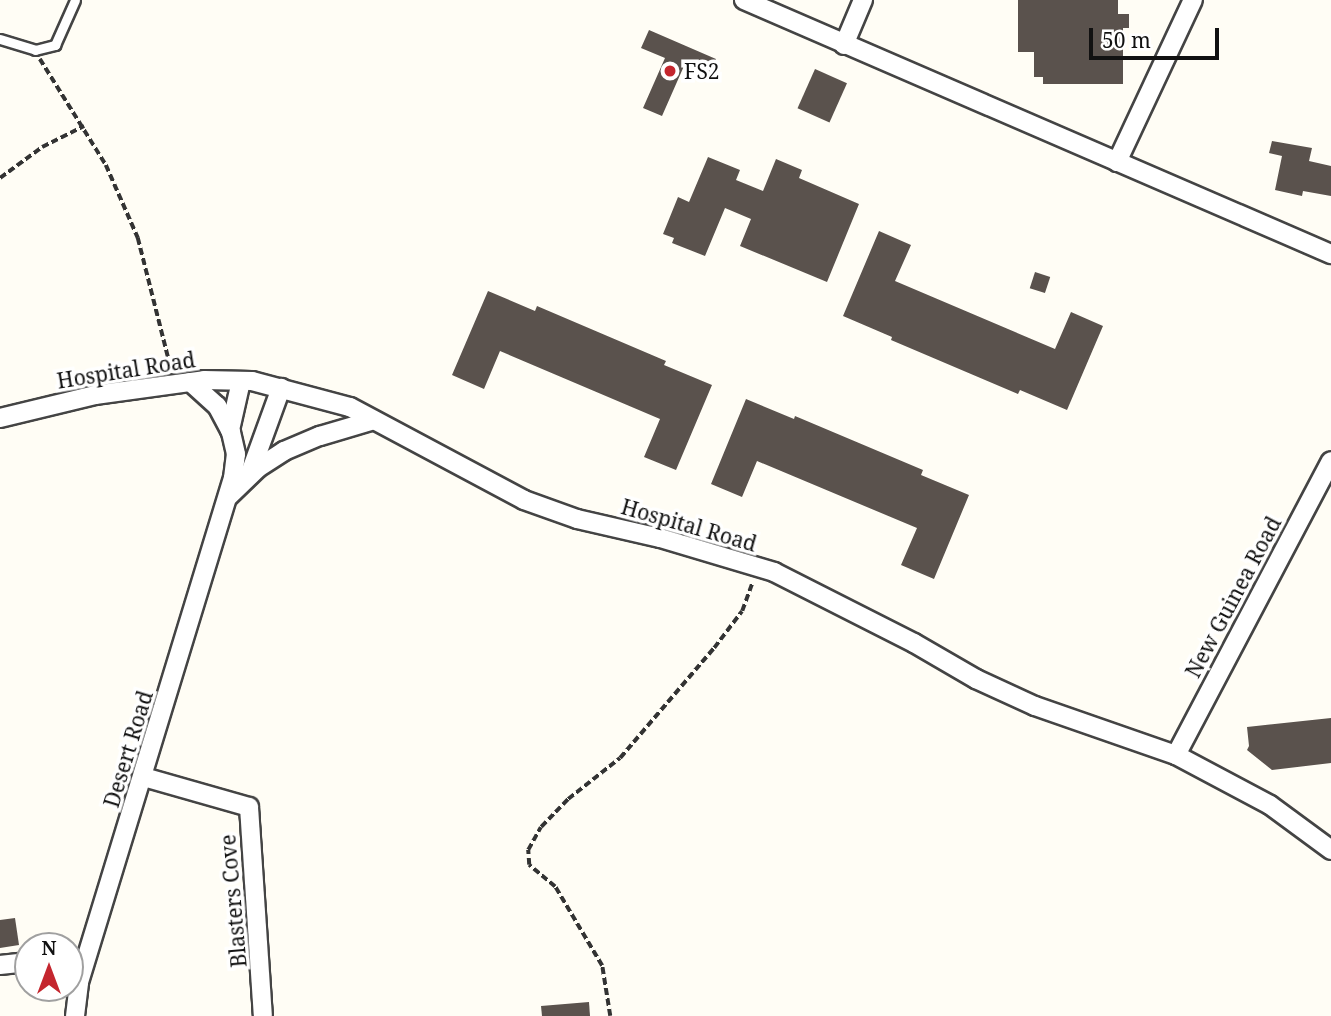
<!DOCTYPE html>
<style>
body{margin:0}
#map{position:relative;width:1331px;height:1016px;overflow:hidden;background:#fffdf5;font-family:"Noto Serif",serif}
div>[style]{position:absolute}
.building>*{inset:0;background:#5a524d;transform-origin:0 0}
.path>*{height:3.5px;margin-top:-1.75px;transform-origin:0;background:repeating-linear-gradient(90deg,#333 0 7px,transparent 0 10.5px)}
.roads{filter:drop-shadow(2px 0 #444) drop-shadow(-2px 0 #444) drop-shadow(0 2px #444) drop-shadow(0 -2px #444)}
.lane>*{height:9px;margin:-4.5px;padding:0 4.5px;transform-origin:4.5px;border-radius:4.5px;background:#fff}
.street>*{height:18px;margin:-9px;padding:0 9px;transform-origin:9px;border-radius:9px;background:#fff}
.dots>*{width:19px;height:19px;translate:-50% -50%;box-sizing:border-box;border:4px solid #fff;border-radius:50%}
span{translate:-50% -50%;white-space:nowrap;text-align:center;line-height:1.15;-webkit-text-stroke:7px #fff;paint-order:stroke}
.poi-label{font-size:21px;color:#111}
.left{translate:0 -50%;text-align:left}
.street-label{font-size:21px;color:#111}
.north{position:absolute;left:14px;top:932px;width:70px;height:70px;box-sizing:border-box;background:#fff;border:2px solid #a0a0a0;border-radius:50%;rotate:0deg;font-size:19px;font-weight:700;line-height:28px;text-align:center;color:#111}
.north::after{content:'';display:block;margin:auto;width:24px;height:32px;background:#c4262e;clip-path:polygon(50% 0,100% 100%,50% 72%,0 100%)}
.scale{position:absolute;left:1089px;top:28px;width:130px;height:32px;box-sizing:border-box;border:4px solid #111;border-top:0;padding-left:9px;font-size:21px;line-height:24px;white-space:nowrap;color:#111;-webkit-text-stroke:5px #fff;paint-order:stroke}
</style>
<div id="map">
<div class="building">
<div style="clip-path:polygon(1018px 0,1118px 0,1118px 14px,1129px 14px,1129px 28px,1123px 28px,1123px 84px,1043px 84px,1043px 77px,1034px 77px,1034px 52px,1018px 52px)"></div>
<div style="clip-path:polygon(649px 30px,716px 59px,708px 77px,684px 66px,662px 116px,643px 108px,665px 58px,641px 48px)"></div>
<div style="left:815px;top:69px;width:35px;height:43px;rotate:24deg"></div>
<div style="clip-path:polygon(1272px 141px,1312px 148px,1309px 161px,1331px 166px,1331px 196px,1303px 191px,1302px 196px,1275px 190px,1282px 156px,1269px 153px)"></div>
<div style="clip-path:polygon(708px 157px,740px 170px,736px 180px,763px 191px,776px 159px,802px 170px,799px 178px,859px 204px,827px 282px,740px 246px,751px 219px,725px 208px,705px 256px,672px 243px,674px 238px,663px 234px,678px 197px,689px 202px)"></div>
<div style="clip-path:polygon(879px 231px,911px 245px,895px 281px,1055px 349px,1071px 312px,1103px 326px,1067px 410px,1020px 390px,1018px 394px,891px 340px,892px 337px,843px 316px)"></div>
<div style="left:1035px;top:272px;width:16px;height:17px;rotate:18deg"></div>
<div style="clip-path:polygon(488px 291px,535px 311px,537px 306px,666px 361px,664px 365px,712px 385px,676px 470px,644px 457px,660px 419px,500px 351px,484px 389px,452px 375px)"></div>
<div style="clip-path:polygon(746px 399px,794px 419px,795px 416px,923px 470px,921px 475px,969px 495px,934px 579px,901px 565px,917px 528px,757px 461px,742px 497px,711px 484px)"></div>
<div style="clip-path:polygon(1331px 718px,1331px 763px,1272px 770px,1247px 750px,1249px 746px,1247px 727px)"></div>
<div style="clip-path:polygon(15px 918px,19px 945px,0 948px,0 920px)"></div>
<div style="clip-path:polygon(589px 1002px,590px 1016px,542px 1016px,541px 1006px)"></div>
</div>
<div class="path">
<div style="left:40px;top:59px;width:125px;rotate:58.1deg"></div>
<div style="left:106px;top:165px;width:80px;rotate:66.3deg"></div>
<div style="left:138px;top:238px;width:134px;rotate:75.8deg"></div>
<div style="left:0;top:178px;width:52px;rotate:-36.4deg"></div>
<div style="left:42px;top:147px;width:47px;rotate:-26.6deg"></div>
<div style="left:610px;top:1016px;width:51px;rotate:-99.1deg"></div>
<div style="left:602px;top:966px;width:92px;rotate:-120.7deg"></div>
<div style="left:555px;top:887px;width:34px;rotate:-140deg"></div>
<div style="left:529px;top:865px;width:15px;rotate:-94deg"></div>
<div style="left:528px;top:850px;width:26px;rotate:-61deg"></div>
<div style="left:541px;top:827px;width:39px;rotate:-46deg"></div>
<div style="left:568px;top:799px;width:66px;rotate:-38.3deg"></div>
<div style="left:620px;top:758px;width:145px;rotate:-49.5deg"></div>
<div style="left:714px;top:648px;width:46px;rotate:-52.9deg"></div>
<div style="left:742px;top:611px;width:30px;rotate:-70deg"></div>
</div>
<div class="roads">
<div class="lane">
<div style="left:0;top:39px;width:37px;rotate:17deg"></div>
<div style="left:35px;top:50px;width:21px;rotate:-14deg"></div>
<div style="left:55px;top:45px;width:49px;rotate:-66deg"></div>
</div>
<div class="street">
<div style="left:744px;top:0;width:640px;rotate:23.4deg"></div>
<div style="left:844px;top:45px;width:49px;rotate:-67.1deg"></div>
<div style="left:1117px;top:162px;width:179px;rotate:-64.9deg"></div>
<div style="left:0;top:418px;width:98px;rotate:-13.6deg"></div>
<div style="left:95px;top:395px;width:110px;rotate:-7.8deg"></div>
<div style="left:204px;top:380px;width:48px;rotate:1.2deg"></div>
<div style="left:252px;top:381px;width:101px;rotate:14.9deg"></div>
<div style="left:350px;top:407px;width:197px;rotate:28.1deg"></div>
<div style="left:524px;top:500px;width:56px;rotate:19.7deg"></div>
<div style="left:577px;top:519px;width:85px;rotate:12.9deg"></div>
<div style="left:660px;top:538px;width:119px;rotate:16.6deg"></div>
<div style="left:774px;top:572px;width:157px;rotate:26.9deg"></div>
<div style="left:914px;top:643px;width:72px;rotate:30.1deg"></div>
<div style="left:976px;top:679px;width:65px;rotate:24.6deg"></div>
<div style="left:1035px;top:706px;width:149px;rotate:19.2deg"></div>
<div style="left:1176px;top:755px;width:106px;rotate:28deg"></div>
<div style="left:1270px;top:805px;width:76px;rotate:36.4deg"></div>
<div style="left:230px;top:430px;width:50px;rotate:-77.3deg"></div>
<div style="left:249px;top:476px;width:94px;rotate:-70deg"></div>
<div style="left:229px;top:496px;width:40px;rotate:-44deg"></div>
<div style="left:258px;top:468px;width:31px;rotate:-33deg"></div>
<div style="left:284px;top:451px;width:39px;rotate:-23deg"></div>
<div style="left:320px;top:436px;width:56px;rotate:-16.5deg"></div>
<div style="left:1176px;top:755px;width:332px;rotate:-62.2deg"></div>
<div style="left:144px;top:777px;width:109px;rotate:15.9deg"></div>
<div style="left:249px;top:807px;width:209px;rotate:86.2deg"></div>
<div style="left:0;top:965px;width:28px;rotate:-6deg"></div>
<div style="left:75px;top:1016px;width:34px;rotate:-83deg"></div>
<div style="left:79px;top:982px;width:527px;rotate:-73.01deg"></div>
<div style="left:233px;top:478px;width:24px;rotate:-83deg"></div>
<div style="left:236px;top:454px;width:23px;rotate:-103deg"></div>
<div style="left:231px;top:432px;width:30px;rotate:-118deg"></div>
<div style="left:217px;top:406px;width:36px;rotate:-138deg"></div>
</div>
</div>
<div class="dots">
<div style="left:670px;top:71px;background:#c4262e"></div>
</div>
<div class="poi-label">
<span class="left" style="left:684px;top:71px">FS2</span>
</div>
<div class="street-label">
<span style="left:126px;top:370px;rotate:-9deg">Hospital Road</span>
<span style="left:689px;top:525px;rotate:16deg">Hospital Road</span>
<span style="left:1233px;top:597px;rotate:-62deg">New Guinea Road</span>
<span style="left:128px;top:749px;rotate:-73deg">Desert Road</span>
<span style="left:233px;top:901px;rotate:-95deg">Blasters Cove</span>
</div>
<div class="north">N</div>
<div class="scale">50 m</div>
</div>
